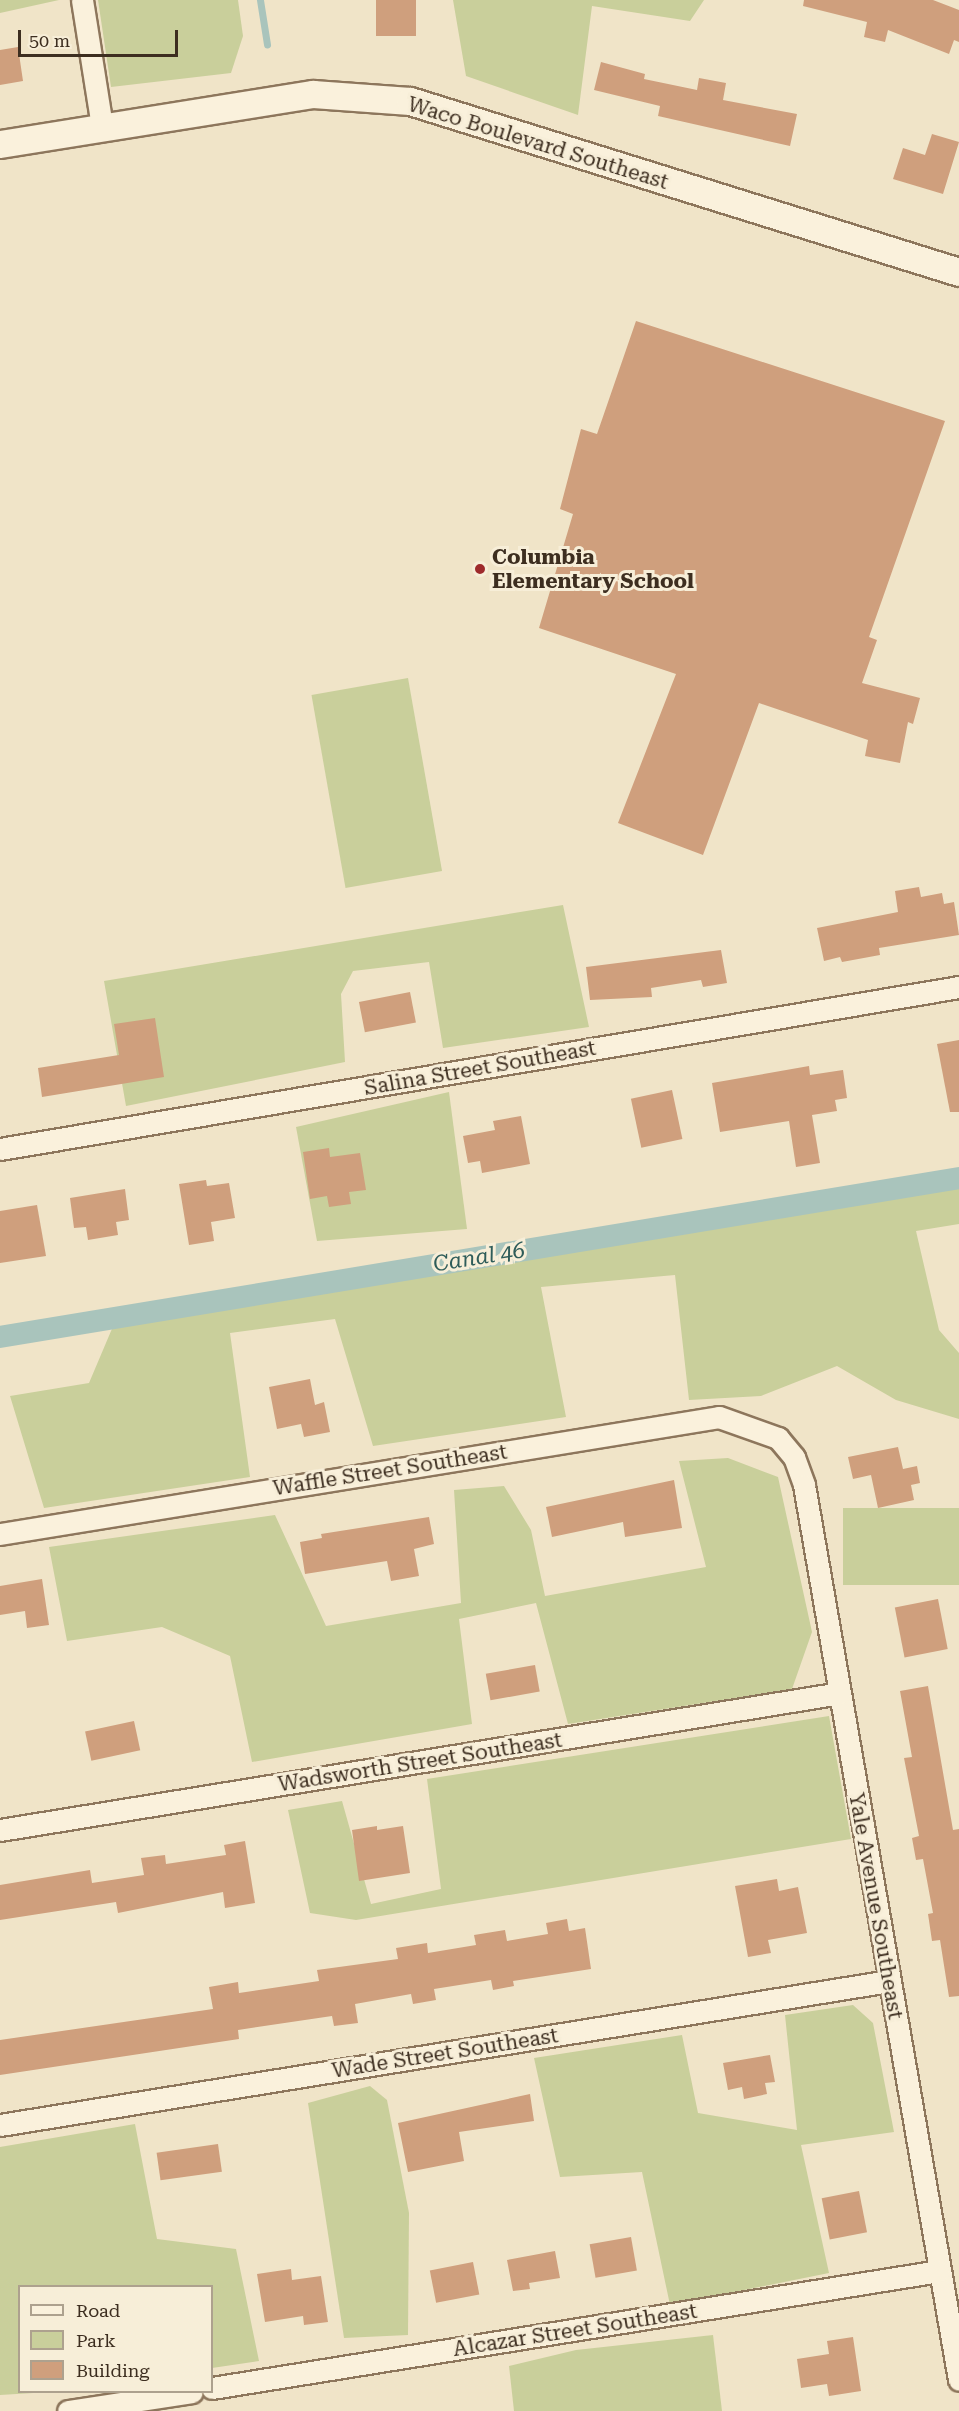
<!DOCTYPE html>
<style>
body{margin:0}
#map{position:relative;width:959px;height:2411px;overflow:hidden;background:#f0e4c8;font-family:"Roboto Serif",serif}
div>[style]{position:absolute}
.green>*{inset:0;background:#c9cf9b;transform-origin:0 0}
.stream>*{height:7px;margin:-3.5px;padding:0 3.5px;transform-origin:3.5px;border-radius:3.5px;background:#a9c4bc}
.canal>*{height:22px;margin:-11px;padding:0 11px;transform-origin:11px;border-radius:11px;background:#a9c4bc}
.building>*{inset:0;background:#cf9f7d;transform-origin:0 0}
.roads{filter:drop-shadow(2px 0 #8d765c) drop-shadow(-2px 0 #8d765c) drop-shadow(0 2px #8d765c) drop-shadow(0 -2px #8d765c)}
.minor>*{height:21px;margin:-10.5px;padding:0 10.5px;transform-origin:10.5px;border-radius:10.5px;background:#faf1dc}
.tertiary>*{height:27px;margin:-13.5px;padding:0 13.5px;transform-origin:13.5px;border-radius:13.5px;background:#faf1dc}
.dots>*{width:16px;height:16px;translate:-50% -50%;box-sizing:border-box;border:3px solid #f7eed8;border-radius:50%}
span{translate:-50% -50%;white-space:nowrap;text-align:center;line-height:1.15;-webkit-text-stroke:6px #f7eed8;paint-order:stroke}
.street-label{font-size:21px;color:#3d2e20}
.poi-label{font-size:21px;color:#3d2e20;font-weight:700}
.left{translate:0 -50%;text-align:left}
.water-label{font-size:22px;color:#2f5d5a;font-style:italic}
.legend{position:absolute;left:18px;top:2285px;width:195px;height:108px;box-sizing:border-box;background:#f7eed8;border:2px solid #ada18e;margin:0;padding:8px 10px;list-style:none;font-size:18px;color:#3d2e20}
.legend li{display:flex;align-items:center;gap:12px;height:30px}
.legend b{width:30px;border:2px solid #ada18e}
.scale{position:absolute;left:18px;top:30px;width:160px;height:27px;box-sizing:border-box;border:3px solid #3d2e20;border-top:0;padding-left:8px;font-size:18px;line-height:21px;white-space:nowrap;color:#3d2e20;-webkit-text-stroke:4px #f7eed8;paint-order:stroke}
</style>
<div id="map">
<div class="green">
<div style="clip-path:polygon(0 0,59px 0,0 13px)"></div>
<div style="clip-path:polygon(98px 0,238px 0,243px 36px,231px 73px,111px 87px)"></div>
<div style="clip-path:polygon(453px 0,704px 0,690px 21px,592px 6px,578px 115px,466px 76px)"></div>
<div style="left:408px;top:678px;width:196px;height:98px;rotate:80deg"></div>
<div style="clip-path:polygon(563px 905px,589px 1027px,443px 1048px,429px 962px,353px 971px,341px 994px,345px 1062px,126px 1106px,104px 981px)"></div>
<div style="clip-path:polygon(449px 1092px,467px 1229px,317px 1241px,296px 1127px)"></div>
<div style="clip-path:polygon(959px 1185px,959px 1224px,916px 1231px,939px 1330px,959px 1353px,959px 1419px,896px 1400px,837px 1366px,761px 1396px,689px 1400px,675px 1275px,541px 1287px,566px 1417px,373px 1446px,335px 1319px,230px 1333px,250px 1477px,44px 1508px,10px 1396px,89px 1383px,114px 1324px)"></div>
<div style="clip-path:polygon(728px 1458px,778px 1477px,812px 1632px,792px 1689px,568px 1724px,536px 1603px,459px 1619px,472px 1724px,252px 1762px,230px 1656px,162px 1627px,67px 1641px,49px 1547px,275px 1515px,326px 1626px,461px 1603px,454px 1490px,504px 1486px,531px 1530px,545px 1596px,706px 1567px,679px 1461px)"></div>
<div style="left:959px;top:1508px;width:77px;height:116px;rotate:90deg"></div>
<div style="clip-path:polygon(829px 1716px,851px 1839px,356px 1920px,310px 1913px,288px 1810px,342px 1801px,371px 1904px,441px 1889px,427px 1779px)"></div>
<div style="clip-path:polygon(853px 2005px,873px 2023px,894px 2132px,801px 2145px,829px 2273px,670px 2305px,642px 2172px,560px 2177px,534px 2058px,682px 2035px,698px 2113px,797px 2130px,785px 2015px)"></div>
<div style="clip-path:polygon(370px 2086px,387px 2100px,409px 2213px,408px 2335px,344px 2338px,308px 2103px)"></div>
<div style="clip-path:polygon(135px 2124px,157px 2239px,236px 2249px,259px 2361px,212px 2368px,212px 2286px,20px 2286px,20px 2392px,50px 2392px,0 2395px,0 2147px)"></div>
<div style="clip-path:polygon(713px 2335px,722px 2411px,514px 2411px,509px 2366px,576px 2350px)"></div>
</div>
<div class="stream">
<div style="left:260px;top:0;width:45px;rotate:81deg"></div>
</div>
<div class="canal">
<div style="left:0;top:1337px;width:972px;rotate:-9.41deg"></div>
</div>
<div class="building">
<div style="left:376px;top:0;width:40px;height:36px"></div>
<div style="clip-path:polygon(804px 0,933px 0,959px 10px,959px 42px,954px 40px,949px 54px,888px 30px,885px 42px,864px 37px,867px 22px,803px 6px)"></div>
<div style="clip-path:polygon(18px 47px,23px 81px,0 85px,0 50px)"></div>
<div style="clip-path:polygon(601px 62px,645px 74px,644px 79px,697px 90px,699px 78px,726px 83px,723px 100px,797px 114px,790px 146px,658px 116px,660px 106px,594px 90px)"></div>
<div style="clip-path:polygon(932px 134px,959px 142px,943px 194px,893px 179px,903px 148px,925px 155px)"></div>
<div style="clip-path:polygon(636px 321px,945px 421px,869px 637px,877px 640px,862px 683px,920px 698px,913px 724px,908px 722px,900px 763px,865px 756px,868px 740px,759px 703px,703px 855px,618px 823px,676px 674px,539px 628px,573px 514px,560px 509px,581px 429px,597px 434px)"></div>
<div style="clip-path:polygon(919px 887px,921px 897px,942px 893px,944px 904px,954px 902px,959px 935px,879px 948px,880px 955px,842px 962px,840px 957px,824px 961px,817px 928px,898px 912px,895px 891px)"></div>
<div style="clip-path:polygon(721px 950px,727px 983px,703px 987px,701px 980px,651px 988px,652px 997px,590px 1000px,586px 967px)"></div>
<div style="left:410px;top:992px;width:31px;height:52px;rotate:79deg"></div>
<div style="clip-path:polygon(155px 1018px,164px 1077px,42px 1097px,38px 1068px,119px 1055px,114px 1024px)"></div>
<div style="clip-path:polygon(959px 1040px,959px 1112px,950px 1112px,937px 1044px)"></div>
<div style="clip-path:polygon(809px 1066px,810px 1075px,843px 1070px,847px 1098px,835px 1100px,837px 1111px,812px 1115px,820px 1163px,796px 1167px,789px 1121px,720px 1132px,712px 1083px)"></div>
<div style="left:672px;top:1090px;width:50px;height:42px;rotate:78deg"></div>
<div style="clip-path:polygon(521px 1116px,530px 1164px,482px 1173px,480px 1161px,468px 1163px,463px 1136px,495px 1130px,493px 1121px)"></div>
<div style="clip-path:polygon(329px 1148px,330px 1157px,360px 1153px,366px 1190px,349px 1192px,351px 1204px,329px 1207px,327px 1196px,310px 1199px,303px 1152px)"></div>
<div style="clip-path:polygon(206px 1180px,207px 1186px,229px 1183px,235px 1218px,211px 1222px,214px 1241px,189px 1245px,179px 1184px)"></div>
<div style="clip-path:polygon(125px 1189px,129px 1220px,116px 1222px,118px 1235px,88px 1240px,86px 1227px,74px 1228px,70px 1198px)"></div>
<div style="clip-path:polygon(37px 1205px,46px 1256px,0 1263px,0 1211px)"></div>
<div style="clip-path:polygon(310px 1379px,315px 1405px,324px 1402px,330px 1432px,304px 1437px,301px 1424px,277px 1429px,269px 1387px)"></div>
<div style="clip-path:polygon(898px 1447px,903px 1469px,917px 1466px,920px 1483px,911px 1485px,914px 1500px,878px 1508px,871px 1475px,853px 1479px,848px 1457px)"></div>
<div style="clip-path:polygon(674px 1480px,682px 1528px,625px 1537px,623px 1522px,552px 1537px,546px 1507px)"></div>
<div style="clip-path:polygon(429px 1517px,434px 1544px,414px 1549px,419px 1576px,391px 1581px,387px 1561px,305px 1574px,300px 1542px,322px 1538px,321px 1534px)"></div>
<div style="clip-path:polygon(42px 1579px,49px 1625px,27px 1628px,25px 1611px,0 1615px,0 1586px)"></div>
<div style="left:938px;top:1599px;width:51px;height:44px;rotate:79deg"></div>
<div style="left:535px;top:1665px;width:27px;height:50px;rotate:80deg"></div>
<div style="clip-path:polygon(928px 1686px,953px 1830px,959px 1829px,959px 1996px,949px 1997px,940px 1940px,932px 1941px,928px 1914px,933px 1913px,923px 1859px,916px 1860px,912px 1838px,919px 1836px,904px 1758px,912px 1757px,900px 1691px)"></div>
<div style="left:134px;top:1721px;width:30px;height:50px;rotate:78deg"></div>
<div style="clip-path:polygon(377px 1826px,377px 1830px,403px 1826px,410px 1873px,359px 1881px,352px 1830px)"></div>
<div style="clip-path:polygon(245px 1841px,255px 1903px,225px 1908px,223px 1892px,118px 1913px,116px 1902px,0 1920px,0 1885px,90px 1870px,92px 1883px,144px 1875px,141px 1858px,165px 1855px,166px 1864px,226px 1855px,224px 1845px)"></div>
<div style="clip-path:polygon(777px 1879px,779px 1891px,798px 1887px,807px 1933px,768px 1940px,771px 1953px,748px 1957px,735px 1886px)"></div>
<div style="clip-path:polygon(567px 1919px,569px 1931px,585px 1928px,591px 1969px,513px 1981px,514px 1986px,493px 1990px,491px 1980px,434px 1989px,436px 2000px,413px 2004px,411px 1994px,355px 2004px,358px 2023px,334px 2026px,332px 2016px,238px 2030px,239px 2039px,0 2075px,0 2040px,213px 2009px,209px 1987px,238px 1982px,239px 1993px,319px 1981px,317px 1970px,398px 1959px,396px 1948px,427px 1943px,428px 1953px,476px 1945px,474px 1935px,505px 1930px,507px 1941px,548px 1934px,546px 1923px)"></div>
<div style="clip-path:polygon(770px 2055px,775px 2082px,765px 2083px,767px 2094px,744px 2099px,742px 2087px,728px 2090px,723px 2063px)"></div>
<div style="clip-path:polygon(530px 2094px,534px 2121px,459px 2132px,464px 2161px,408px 2172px,398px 2123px)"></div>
<div style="left:218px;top:2144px;width:28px;height:62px;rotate:82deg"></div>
<div style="left:859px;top:2191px;width:42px;height:38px;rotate:79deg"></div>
<div style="left:631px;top:2237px;width:34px;height:42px;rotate:80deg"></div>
<div style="clip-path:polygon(555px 2251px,560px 2278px,529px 2283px,530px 2289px,513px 2291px,507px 2260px)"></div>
<div style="left:473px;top:2262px;width:33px;height:44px;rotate:79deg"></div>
<div style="clip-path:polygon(291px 2269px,292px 2280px,321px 2276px,328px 2322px,304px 2325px,303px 2316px,265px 2322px,257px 2274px)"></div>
<div style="clip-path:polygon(853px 2337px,861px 2391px,829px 2396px,827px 2384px,801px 2388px,797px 2359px,829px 2354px,827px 2341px)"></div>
</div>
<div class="roads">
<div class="minor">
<div style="left:82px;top:0;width:128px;rotate:81deg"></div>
<div style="left:0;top:1149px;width:973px;rotate:-9.59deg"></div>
<div style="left:0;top:1534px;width:728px;rotate:-9.24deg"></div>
<div style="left:719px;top:1417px;width:63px;rotate:19.6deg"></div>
<div style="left:778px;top:1438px;width:25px;rotate:50deg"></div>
<div style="left:794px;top:1457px;width:30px;rotate:70deg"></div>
<div style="left:804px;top:1485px;width:908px;rotate:80.17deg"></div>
<div style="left:0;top:1830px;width:851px;rotate:-9.26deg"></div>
<div style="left:0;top:2125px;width:901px;rotate:-9.2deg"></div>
<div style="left:212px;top:2388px;width:736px;rotate:-9.14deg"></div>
<div style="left:68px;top:2411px;width:125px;rotate:-8.7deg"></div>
</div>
<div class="tertiary">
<div style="left:0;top:144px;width:317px;rotate:-9.1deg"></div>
<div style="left:313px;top:94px;width:97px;rotate:4.1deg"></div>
<div style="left:410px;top:101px;width:575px;rotate:17.3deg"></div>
</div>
</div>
<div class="dots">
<div style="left:480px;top:569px;background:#9e2a2b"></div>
</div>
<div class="street-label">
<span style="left:538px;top:143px;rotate:17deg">Waco Boulevard Southeast</span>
<span style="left:480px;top:1068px;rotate:-10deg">Salina Street Southeast</span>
<span style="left:390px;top:1470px;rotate:-9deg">Waffle Street Southeast</span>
<span style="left:420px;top:1762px;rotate:-9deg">Wadsworth Street Southeast</span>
<span style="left:876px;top:1906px;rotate:80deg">Yale Avenue Southeast</span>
<span style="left:445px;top:2053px;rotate:-9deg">Wade Street Southeast</span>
<span style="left:575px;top:2330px;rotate:-9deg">Alcazar Street Southeast</span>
</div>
<div class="poi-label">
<span class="left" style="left:492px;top:569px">Columbia<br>Elementary School</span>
</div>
<div class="water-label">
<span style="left:479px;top:1257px;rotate:-9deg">Canal 46</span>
</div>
<ul class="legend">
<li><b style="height:8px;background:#faf1dc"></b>Road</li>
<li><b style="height:16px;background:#c9cf9b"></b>Park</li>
<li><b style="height:16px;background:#cf9f7d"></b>Building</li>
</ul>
<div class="scale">50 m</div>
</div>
